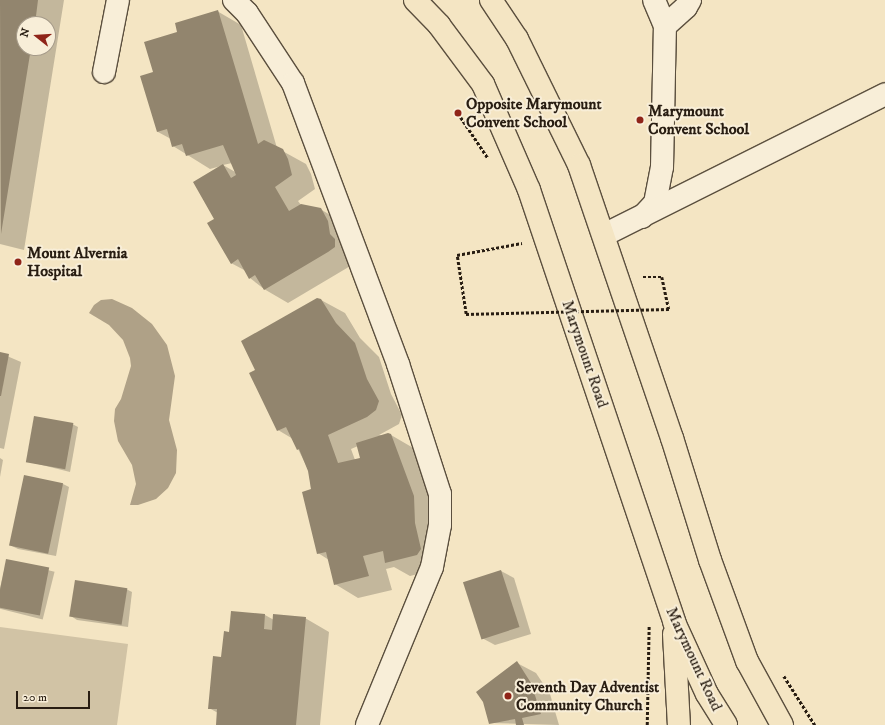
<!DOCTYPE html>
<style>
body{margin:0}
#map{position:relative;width:885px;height:725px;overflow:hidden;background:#f4e5c3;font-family:"IM FELL DW Pica",serif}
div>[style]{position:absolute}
.green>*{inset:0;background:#d1c3a5}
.water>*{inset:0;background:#afa187}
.shadow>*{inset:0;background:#0003;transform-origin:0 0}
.building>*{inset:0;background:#92856e;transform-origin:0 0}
.path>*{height:2.5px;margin-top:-1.25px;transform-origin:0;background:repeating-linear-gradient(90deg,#281d12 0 3px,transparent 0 5px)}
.roads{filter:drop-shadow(1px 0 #5b4f3e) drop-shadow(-1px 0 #5b4f3e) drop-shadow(0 1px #5b4f3e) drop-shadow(0 -1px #5b4f3e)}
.minor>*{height:22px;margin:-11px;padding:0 11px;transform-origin:11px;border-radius:11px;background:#f8eed8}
.major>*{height:22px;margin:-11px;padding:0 11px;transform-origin:11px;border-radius:11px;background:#f4e5c3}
.path-bridge>*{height:2.5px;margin-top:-1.25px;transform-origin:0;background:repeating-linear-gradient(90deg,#281d12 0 3px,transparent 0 5px)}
.dots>*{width:11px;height:11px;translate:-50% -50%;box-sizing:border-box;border:2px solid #f8eed8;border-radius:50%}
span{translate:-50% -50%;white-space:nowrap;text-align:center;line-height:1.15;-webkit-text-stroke:4px #f8eed8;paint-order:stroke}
.poi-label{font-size:16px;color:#281d12;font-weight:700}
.left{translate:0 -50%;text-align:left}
.street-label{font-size:16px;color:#281d12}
.north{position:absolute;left:16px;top:16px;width:40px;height:40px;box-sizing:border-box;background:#f8eed8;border:1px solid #a59a89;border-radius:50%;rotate:287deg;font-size:11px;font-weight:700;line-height:16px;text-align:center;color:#281d12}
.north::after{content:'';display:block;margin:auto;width:14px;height:18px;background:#8f2418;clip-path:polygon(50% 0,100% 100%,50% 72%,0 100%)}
.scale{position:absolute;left:16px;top:691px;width:74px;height:18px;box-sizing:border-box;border:2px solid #281d12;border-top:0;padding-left:5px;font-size:12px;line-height:14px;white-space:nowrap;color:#281d12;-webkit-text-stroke:3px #f8eed8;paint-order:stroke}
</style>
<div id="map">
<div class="green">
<div style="clip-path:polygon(0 627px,128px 644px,117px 725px,0 725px)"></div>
</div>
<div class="water">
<div style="clip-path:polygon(112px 299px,132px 308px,152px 324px,167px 345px,175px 376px,169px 420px,177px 450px,176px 473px,168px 488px,156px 499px,138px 505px,130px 505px,136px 484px,132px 465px,118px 441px,114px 421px,115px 409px,121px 399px,131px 366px,130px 358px,123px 340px,109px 325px,89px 313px,94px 305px,101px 300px)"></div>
</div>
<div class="shadow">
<div style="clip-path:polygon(evenodd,0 0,64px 0,24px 250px,0 244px,0 0,24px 24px,48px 24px,48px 48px,24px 48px,24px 24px)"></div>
<div style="clip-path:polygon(evenodd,217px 11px,241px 25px,277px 148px,306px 164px,311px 174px,315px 189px,298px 201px,301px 205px,320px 209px,344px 223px,352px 265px,288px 303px,264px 289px,250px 278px,246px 271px,231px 263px,216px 219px,221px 166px,210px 169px,173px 146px,171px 139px,158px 132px,154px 73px,178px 32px,217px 11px,232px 163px,237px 173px,223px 165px,232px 163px)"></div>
<div style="clip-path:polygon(evenodd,321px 300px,345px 313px,360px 338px,379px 357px,391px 394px,402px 415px,399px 424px,379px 435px,391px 435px,415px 449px,435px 500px,441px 568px,410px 576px,394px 567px,386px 569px,392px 590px,358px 598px,335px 584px,329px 560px,318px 553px,309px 471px,293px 439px,278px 430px,256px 370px,321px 300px,358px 446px,361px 459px,355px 460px,351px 449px,358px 446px)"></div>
<div style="clip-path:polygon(0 353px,21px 362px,4px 449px,0 448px)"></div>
<div style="clip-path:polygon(72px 424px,78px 427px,70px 472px,26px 461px)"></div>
<div style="clip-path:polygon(0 458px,3px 460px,0 477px)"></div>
<div style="clip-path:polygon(63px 484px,69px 487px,56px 556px,18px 549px,12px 546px)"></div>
<div style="left:7px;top:560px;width:49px;height:49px;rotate:14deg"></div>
<div style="clip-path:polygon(501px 571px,514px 578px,531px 634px,495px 645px,482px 638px)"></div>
<div style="clip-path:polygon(126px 589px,132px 592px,128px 627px,77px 620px,71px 616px)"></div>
<div style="clip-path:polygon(265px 615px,274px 620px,305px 618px,329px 632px,320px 725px,217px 725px,218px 713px,209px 708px,230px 633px)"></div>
<div style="clip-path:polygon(517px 663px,536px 673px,550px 694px,559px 725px,490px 723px)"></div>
</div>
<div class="building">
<div style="clip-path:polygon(0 0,38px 0,35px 24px,24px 24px,24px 48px,31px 48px,1px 234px)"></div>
<div style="clip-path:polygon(218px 10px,258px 144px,264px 140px,283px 149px,288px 159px,292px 175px,275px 187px,289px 211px,301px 204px,321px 208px,328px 221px,330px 234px,335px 239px,335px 247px,328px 252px,264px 290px,255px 275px,249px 279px,238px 259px,231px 264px,207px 223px,214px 219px,193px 182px,223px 164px,231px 178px,236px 175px,223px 145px,186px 156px,182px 144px,172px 147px,167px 129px,157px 132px,140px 76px,153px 72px,144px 42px,177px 32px,175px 23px)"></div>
<div style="clip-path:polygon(317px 298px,321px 299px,336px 323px,355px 343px,367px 379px,379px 401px,376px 410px,367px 417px,328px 435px,338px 463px,360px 458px,356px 443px,388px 433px,391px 434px,414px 496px,415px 523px,421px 549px,417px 555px,385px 563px,383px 551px,363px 556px,369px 576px,334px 585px,326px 552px,317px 554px,302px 492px,311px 489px,308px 471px,299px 449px,297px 450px,286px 427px,277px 431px,249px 373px,255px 370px,241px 341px)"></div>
<div style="clip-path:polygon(0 352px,9px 354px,1px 396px,0 396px)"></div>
<div style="left:34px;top:416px;width:40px;height:47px;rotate:10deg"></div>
<div style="left:24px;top:475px;width:40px;height:72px;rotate:12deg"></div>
<div style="left:6px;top:559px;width:44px;height:49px;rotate:11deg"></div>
<div style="left:501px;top:570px;width:60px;height:40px;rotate:72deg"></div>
<div style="left:75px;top:580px;width:53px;height:37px;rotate:9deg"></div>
<div style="clip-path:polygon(231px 611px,265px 614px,264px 629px,272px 630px,273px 614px,306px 617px,296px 725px,216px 725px,217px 709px,208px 709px,213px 656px,221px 657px,224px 631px,229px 632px)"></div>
<div style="clip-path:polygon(517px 661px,531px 683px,541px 714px,522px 718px,524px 725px,516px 725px,515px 719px,489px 724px,483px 702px,476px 692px)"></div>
</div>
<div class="path">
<div style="left:458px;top:113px;width:54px;rotate:56.3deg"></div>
<div style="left:643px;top:277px;width:19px"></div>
<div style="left:662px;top:277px;width:33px;rotate:78deg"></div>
<div style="left:466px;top:314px;width:60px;rotate:-98.7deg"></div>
<div style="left:457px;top:255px;width:66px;rotate:-10.5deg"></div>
<div style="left:784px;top:676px;width:58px;rotate:57.7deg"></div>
<div style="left:647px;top:725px;width:100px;rotate:-88.9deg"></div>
</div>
<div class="roads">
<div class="minor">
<div style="left:234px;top:0;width:18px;rotate:45deg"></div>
<div style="left:247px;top:13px;width:84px;rotate:56.7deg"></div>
<div style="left:293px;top:83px;width:300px;rotate:69.5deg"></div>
<div style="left:398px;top:364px;width:137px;rotate:72.1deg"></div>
<div style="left:440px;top:494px;width:31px;rotate:90deg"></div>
<div style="left:440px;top:525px;width:43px;rotate:100.8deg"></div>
<div style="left:432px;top:567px;width:171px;rotate:112.4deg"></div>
<div style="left:665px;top:26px;width:28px;rotate:-42deg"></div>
<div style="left:686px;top:7px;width:8px;rotate:-60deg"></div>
<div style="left:104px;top:72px;width:73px;rotate:-79deg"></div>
<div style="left:642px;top:217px;width:19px;rotate:-47deg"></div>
<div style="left:655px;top:203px;width:37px;rotate:-79deg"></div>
<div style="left:662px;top:167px;width:141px;rotate:-88.8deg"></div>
<div style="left:665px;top:26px;width:28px;rotate:-113deg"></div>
<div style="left:604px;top:235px;width:314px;rotate:-26.6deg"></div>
</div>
<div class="major">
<div style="left:415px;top:0;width:35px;rotate:46deg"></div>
<div style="left:439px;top:25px;width:74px;rotate:53.3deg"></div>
<div style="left:483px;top:84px;width:116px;rotate:66.5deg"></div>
<div style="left:529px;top:190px;width:456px;rotate:71.4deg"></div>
<div style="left:674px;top:622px;width:79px;rotate:65.4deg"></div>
<div style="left:707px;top:694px;width:36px;rotate:58deg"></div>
<div style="left:491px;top:0;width:47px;rotate:56.3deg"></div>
<div style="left:517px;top:39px;width:140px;rotate:63.8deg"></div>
<div style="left:579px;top:165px;width:288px;rotate:71.2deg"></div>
<div style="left:672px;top:438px;width:128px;rotate:72.7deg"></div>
<div style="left:710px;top:560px;width:108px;rotate:69.9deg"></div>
<div style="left:747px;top:661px;width:73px;rotate:61.3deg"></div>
<div style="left:674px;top:634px;width:91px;rotate:86.9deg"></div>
</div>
</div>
<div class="path-bridge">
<div style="left:466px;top:314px;width:203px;rotate:-1.4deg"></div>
</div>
<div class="dots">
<div style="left:458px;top:113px;background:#8f2418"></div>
<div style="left:640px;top:120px;background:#8f2418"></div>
<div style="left:18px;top:262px;background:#8f2418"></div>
<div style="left:508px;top:696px;background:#8f2418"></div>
</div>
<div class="poi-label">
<span class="left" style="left:466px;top:113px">Opposite Marymount<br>Convent School</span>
<span class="left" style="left:648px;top:120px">Marymount<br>Convent School</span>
<span class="left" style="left:27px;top:262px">Mount Alvernia<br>Hospital</span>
<span class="left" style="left:516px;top:696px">Seventh Day Adventist<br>Community Church</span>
</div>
<div class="street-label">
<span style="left:585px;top:354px;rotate:71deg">Marymount Road</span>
<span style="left:694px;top:659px;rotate:65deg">Marymount Road</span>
</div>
<div class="north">N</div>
<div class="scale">20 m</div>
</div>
